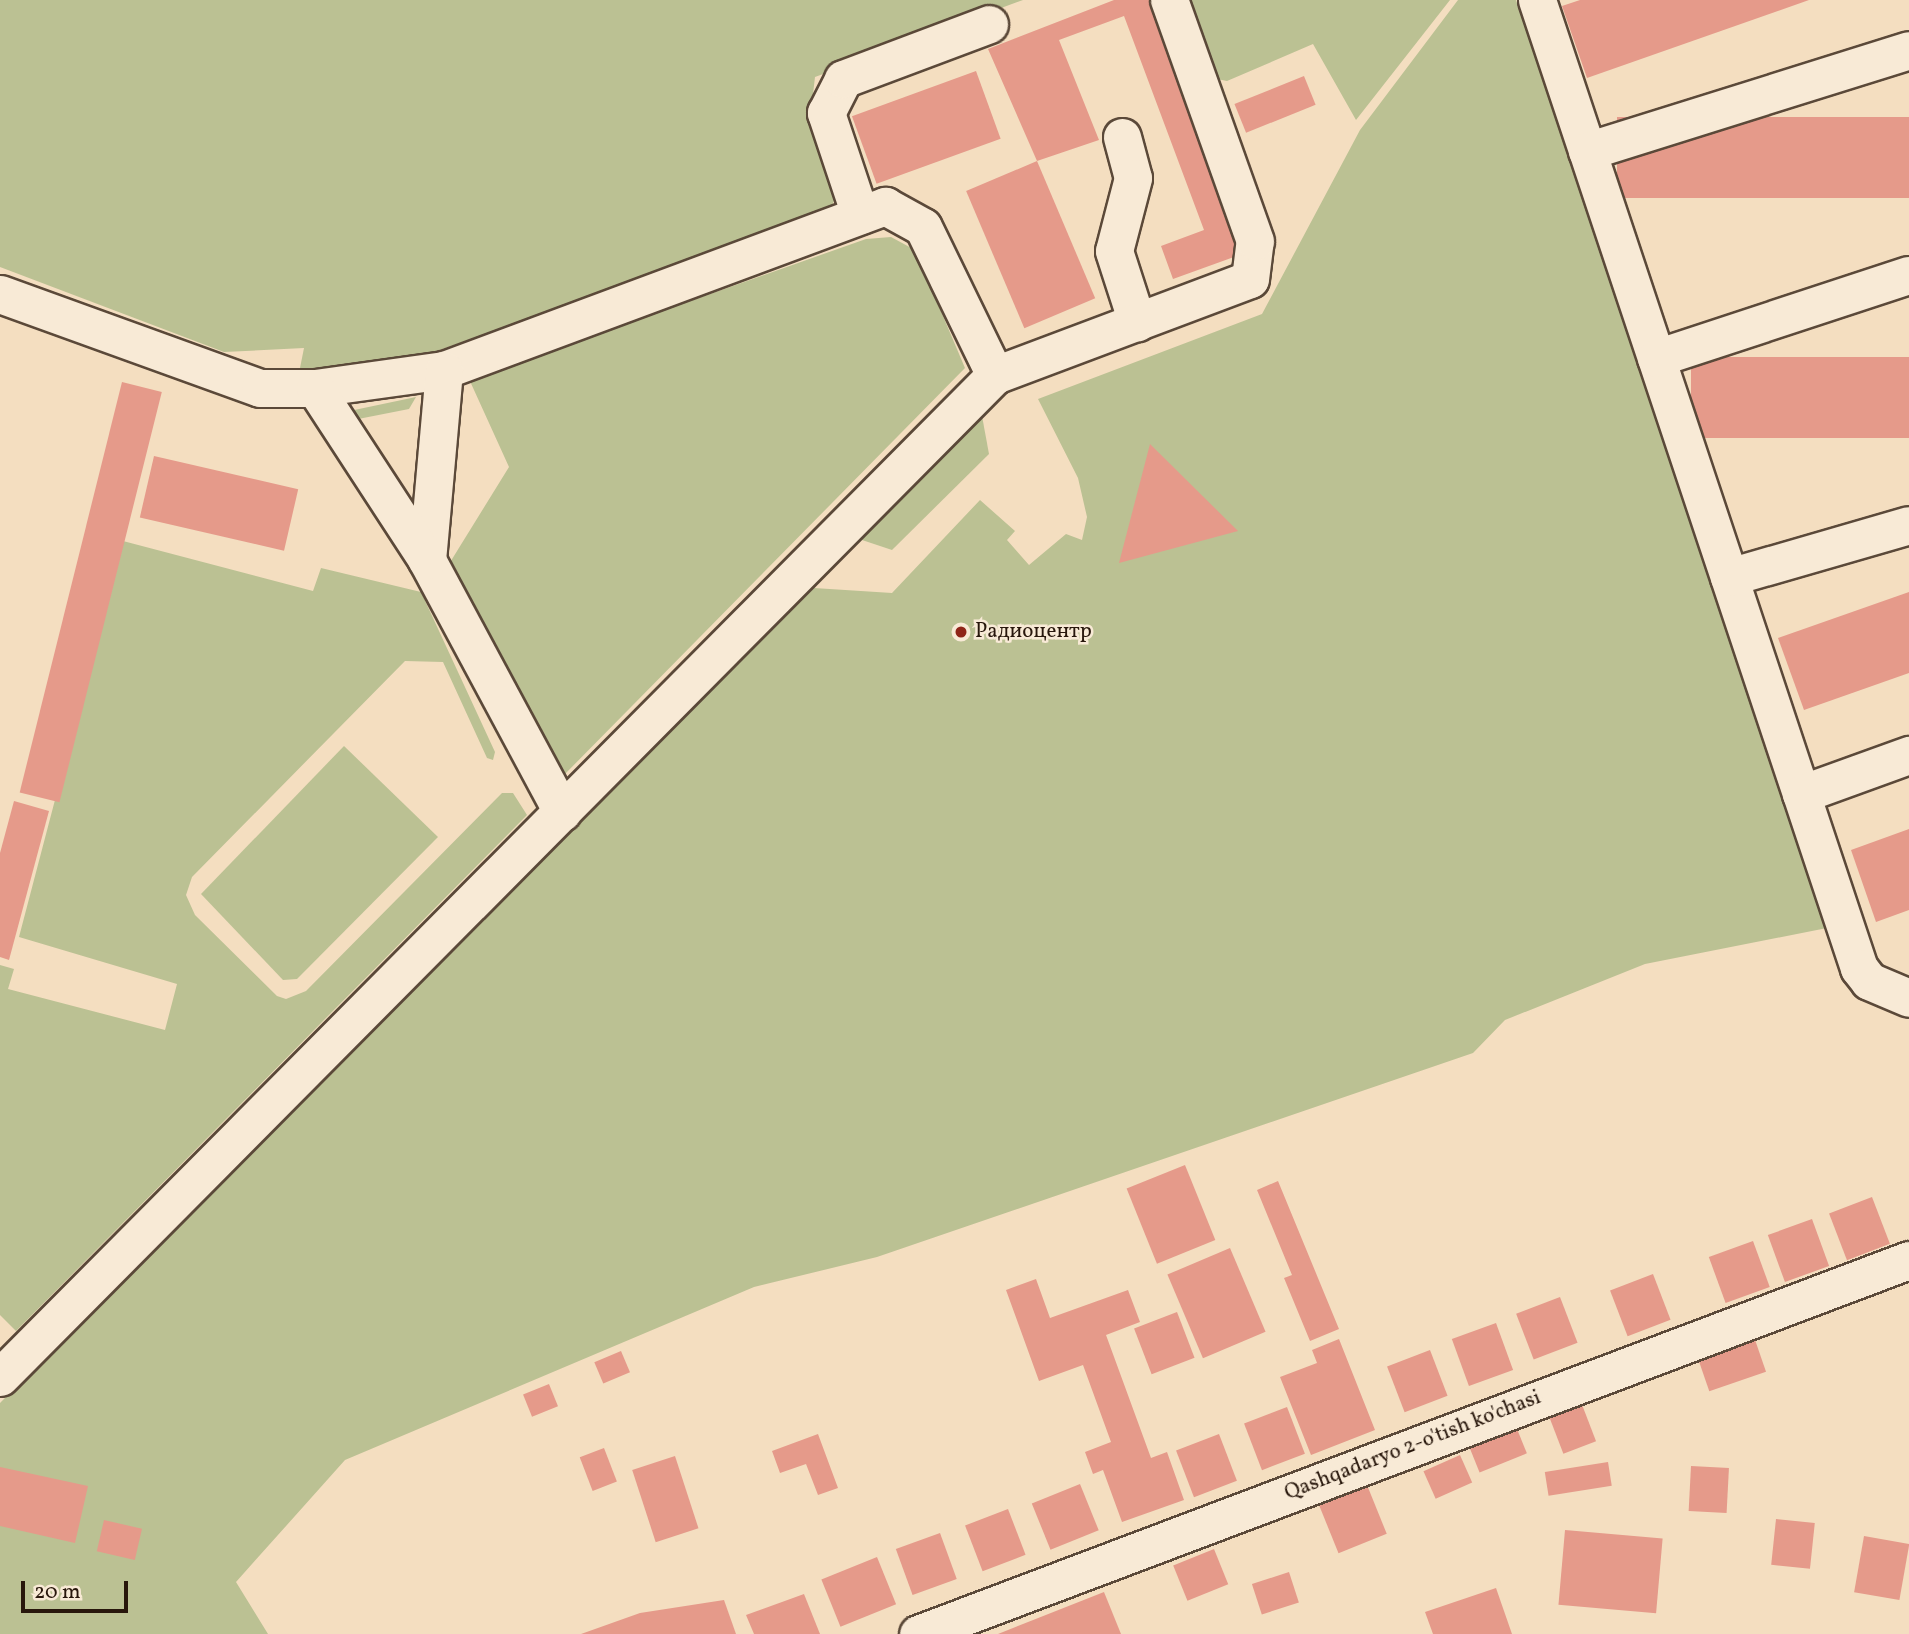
<!DOCTYPE html>
<meta charset="utf-8">
<style>
body{margin:0}
#map{position:relative;width:1909px;height:1634px;overflow:hidden;background:#f4dec0;font-family:Vollkorn,serif}
div>[style]{position:absolute}
.green>*{inset:0;background:#bbc193}
.building>*{inset:0;background:#e59a8a;transform-origin:0 0}
.roads{filter:drop-shadow(2px 0 #5b4939) drop-shadow(-2px 0 #5b4939) drop-shadow(0 2px #5b4939) drop-shadow(0 -2px #5b4939)}
.minor>*{height:37px;margin:-18.5px;padding:0 18.5px;transform-origin:18.5px;border-radius:18.5px;background:#f8ead6}
.dots>*{width:19px;height:19px;translate:-50% -50%;box-sizing:border-box;border:4px solid #f8ead6;border-radius:50%}
span{translate:-50% -50%;white-space:nowrap;text-align:center;line-height:1.15;-webkit-text-stroke:5px #f8ead6;paint-order:stroke}
.poi-label{font-size:21px;color:#28170c}
.left{translate:0 -50%;text-align:left}
.street-label{font-size:21px;color:#28170c}
.scale{position:absolute;left:21px;top:1581px;width:107px;height:32px;box-sizing:border-box;border:4px solid #28170c;border-top:0;padding-left:9px;font-size:21px;line-height:24px;white-space:nowrap;color:#28170c;-webkit-text-stroke:5px #f8ead6;paint-order:stroke}
</style>
<div id="map">
<div class="green">
<div style="clip-path:polygon(0 0,1023px 0,815px 77px,810px 120px,840px 185px,830px 211px,406px 362px,318px 371px,300px 368px,304px 348px,224px 352px,0 267px)"></div>
<div style="clip-path:polygon(1190px 0,1450px 0,1356px 120px,1313px 44px,1227px 81px,1217px 79px)"></div>
<div style="clip-path:polygon(1458px 0,1516px 0,1827px 928px,1645px 964px,1505px 1020px,1473px 1053px,877px 1257px,754px 1287px,345px 1460px,236px 1582px,268px 1634px,0 1634px,0 1403px,814px 588px,892px 593px,980px 500px,1015px 531px,1007px 540px,1029px 565px,1066px 534px,1082px 540px,1087px 517px,1078px 478px,1038px 399px,1262px 314px,1360px 130px)"></div>
<div style="clip-path:polygon(891px 237px,915px 250px,965px 368px,565px 774px,449px 564px,509px 467px,469px 379px,866px 239px)"></div>
<div style="clip-path:polygon(416px 397px,409px 409px,348px 421px,340px 413px)"></div>
<div style="clip-path:polygon(982px 416px,989px 454px,892px 550px,859px 539px)"></div>
<div style="clip-path:polygon(123px 541px,313px 591px,321px 568px,421px 592px,495px 752px,493px 760px,487px 758px,443px 662px,405px 661px,192px 877px,186px 895px,195px 915px,277px 996px,286px 999px,306px 991px,502px 793px,513px 793px,527px 815px,16px 1331px,0 1315px,0 965px,14px 969px,8px 989px,165px 1030px,177px 984px,19px 937px)"></div>
<div style="clip-path:polygon(344px 746px,438px 837px,297px 979px,283px 980px,201px 894px)"></div>
</div>
<div class="building">
<div style="clip-path:polygon(1114px 0,1150px 0,1245px 253px,1173px 279px,1161px 246px,1204px 230px,1124px 16px,1059px 40px,1099px 140px,1037px 161px,988px 49px)"></div>
<div style="clip-path:polygon(1580px 0,1809px 0,1587px 78px,1562px 6px)"></div>
<div style="left:976px;top:71px;width:72px;height:132px;rotate:70deg"></div>
<div style="left:1304px;top:76px;width:31px;height:75px;rotate:68deg"></div>
<div style="left:1909px;top:117px;width:81px;height:292px;rotate:90deg"></div>
<div style="left:1037px;top:161px;width:149px;height:77px;rotate:67deg"></div>
<div style="left:1909px;top:357px;width:81px;height:218px;rotate:90deg"></div>
<div style="left:122px;top:382px;width:41px;height:423px;rotate:14deg"></div>
<div style="clip-path:polygon(1150px 444px,1238px 531px,1119px 563px)"></div>
<div style="left:154px;top:456px;width:148px;height:63px;rotate:13deg"></div>
<div style="clip-path:polygon(1909px 592px,1909px 673px,1804px 710px,1778px 638px)"></div>
<div style="clip-path:polygon(14px 801px,49px 811px,9px 960px,0 957px,0 853px)"></div>
<div style="clip-path:polygon(1909px 829px,1909px 910px,1876px 922px,1851px 850px)"></div>
<div style="left:1185px;top:1165px;width:81px;height:63px;rotate:68deg"></div>
<div style="clip-path:polygon(1278px 1181px,1339px 1329px,1310px 1341px,1284px 1278px,1292px 1275px,1257px 1190px)"></div>
<div style="left:1872px;top:1197px;width:50px;height:46px;rotate:69deg"></div>
<div style="left:1812px;top:1219px;width:50px;height:47px;rotate:70deg"></div>
<div style="left:1753px;top:1241px;width:49px;height:47px;rotate:70deg"></div>
<div style="left:1230px;top:1248px;width:91px;height:68px;rotate:67deg"></div>
<div style="left:1653px;top:1274px;width:49px;height:46px;rotate:69deg"></div>
<div style="clip-path:polygon(1036px 1279px,1050px 1318px,1128px 1290px,1140px 1322px,1106px 1335px,1151px 1458px,1167px 1452px,1184px 1500px,1122px 1522px,1103px 1470px,1093px 1474px,1085px 1452px,1111px 1442px,1083px 1365px,1039px 1381px,1006px 1290px)"></div>
<div style="left:1560px;top:1297px;width:49px;height:47px;rotate:69deg"></div>
<div style="left:1177px;top:1312px;width:49px;height:46px;rotate:69deg"></div>
<div style="left:1496px;top:1323px;width:50px;height:47px;rotate:70deg"></div>
<div style="left:1753px;top:1334px;width:40px;height:60px;rotate:71deg"></div>
<div style="clip-path:polygon(1339px 1339px,1375px 1430px,1311px 1455px,1280px 1377px,1317px 1363px,1312px 1350px)"></div>
<div style="left:1430px;top:1350px;width:49px;height:46px;rotate:69deg"></div>
<div style="left:621px;top:1351px;width:23px;height:29px;rotate:67deg"></div>
<div style="left:549px;top:1384px;width:24px;height:28px;rotate:68deg"></div>
<div style="left:1581px;top:1402px;width:42px;height:35px;rotate:69deg"></div>
<div style="left:1287px;top:1407px;width:50px;height:46px;rotate:69deg"></div>
<div style="left:1513px;top:1419px;width:37px;height:51px;rotate:68deg"></div>
<div style="clip-path:polygon(818px 1434px,838px 1488px,818px 1495px,806px 1464px,780px 1473px,772px 1451px)"></div>
<div style="left:1219px;top:1434px;width:50px;height:46px;rotate:69deg"></div>
<div style="left:604px;top:1448px;width:36px;height:26px;rotate:69deg"></div>
<div style="left:1460px;top:1455px;width:30px;height:40px;rotate:66deg"></div>
<div style="left:675px;top:1456px;width:76px;height:45px;rotate:72deg"></div>
<div style="left:1608px;top:1462px;width:24px;height:64px;rotate:81deg"></div>
<div style="left:1691px;top:1466px;width:38px;height:45px;rotate:3deg"></div>
<div style="clip-path:polygon(0 1467px,88px 1486px,75px 1543px,0 1526px)"></div>
<div style="left:1365px;top:1480px;width:58px;height:52px;rotate:68deg"></div>
<div style="left:1080px;top:1484px;width:50px;height:52px;rotate:68deg"></div>
<div style="left:1008px;top:1509px;width:49px;height:46px;rotate:69deg"></div>
<div style="left:1776px;top:1519px;width:39px;height:46px;rotate:6deg"></div>
<div style="left:104px;top:1520px;width:39px;height:32px;rotate:13deg"></div>
<div style="left:1565px;top:1530px;width:98px;height:75px;rotate:5deg"></div>
<div style="left:940px;top:1533px;width:49px;height:47px;rotate:70deg"></div>
<div style="left:1864px;top:1536px;width:46px;height:57px;rotate:10deg"></div>
<div style="left:1214px;top:1549px;width:38px;height:44px;rotate:68deg"></div>
<div style="left:877px;top:1557px;width:51px;height:60px;rotate:68deg"></div>
<div style="left:1289px;top:1572px;width:32px;height:39px;rotate:72deg"></div>
<div style="clip-path:polygon(1496px 1588px,1512px 1634px,1433px 1634px,1425px 1612px)"></div>
<div style="clip-path:polygon(1104px 1592px,1121px 1634px,998px 1634px)"></div>
<div style="clip-path:polygon(804px 1594px,820px 1634px,754px 1634px,746px 1615px)"></div>
<div style="clip-path:polygon(724px 1600px,736px 1634px,581px 1634px,640px 1613px)"></div>
</div>
<div class="roads">
<div class="minor">
<div style="left:1537px;top:0;width:1020px;rotate:71.6deg"></div>
<div style="left:1859px;top:968px;width:16px;rotate:52deg"></div>
<div style="left:1869px;top:981px;width:43px;rotate:23deg"></div>
<div style="left:1122px;top:137px;width:42px;rotate:75deg"></div>
<div style="left:1133px;top:178px;width:75px;rotate:104.6deg"></div>
<div style="left:1114px;top:251px;width:75px;rotate:72.1deg"></div>
<div style="left:1587px;top:151px;width:337px;rotate:-17.4deg"></div>
<div style="left:860px;top:215px;width:108px;rotate:-108.4deg"></div>
<div style="left:826px;top:113px;width:38px;rotate:-63deg"></div>
<div style="left:843px;top:79px;width:156px;rotate:-20.6deg"></div>
<div style="left:0;top:294px;width:276px;rotate:19.9deg"></div>
<div style="left:260px;top:388px;width:55px"></div>
<div style="left:315px;top:388px;width:130px;rotate:-7.9deg"></div>
<div style="left:444px;top:370px;width:471px;rotate:-20.4deg"></div>
<div style="left:885px;top:206px;width:43px;rotate:28.9deg"></div>
<div style="left:923px;top:227px;width:165px;rotate:64.1deg"></div>
<div style="left:1656px;top:358px;width:266px;rotate:-18.2deg"></div>
<div style="left:444px;top:370px;width:191px;rotate:95.1deg"></div>
<div style="left:427px;top:560px;width:286px;rotate:61.8deg"></div>
<div style="left:315px;top:388px;width:205px;rotate:56.9deg"></div>
<div style="left:1729px;top:577px;width:187px;rotate:-16.1deg"></div>
<div style="left:1801px;top:794px;width:115px;rotate:-19.9deg"></div>
<div style="left:0;top:1377px;width:1412px;rotate:-45.2deg"></div>
<div style="left:995px;top:375px;width:272px;rotate:-20.6deg"></div>
<div style="left:1250px;top:279px;width:38px;rotate:-83deg"></div>
<div style="left:1255px;top:241px;width:256px;rotate:-109.6deg"></div>
<div style="left:918px;top:1634px;width:1059px;rotate:-20.68deg"></div>
</div>
</div>
<div class="dots">
<div style="left:961px;top:632px;background:#8f2418"></div>
</div>
<div class="poi-label">
<span class="left" style="left:975px;top:632px">Радиоцентр</span>
</div>
<div class="street-label">
<span style="left:1413px;top:1446px;rotate:-21deg">Qashqadaryo 2-o'tish ko'chasi</span>
</div>
<div class="scale">20 m</div>
</div>
